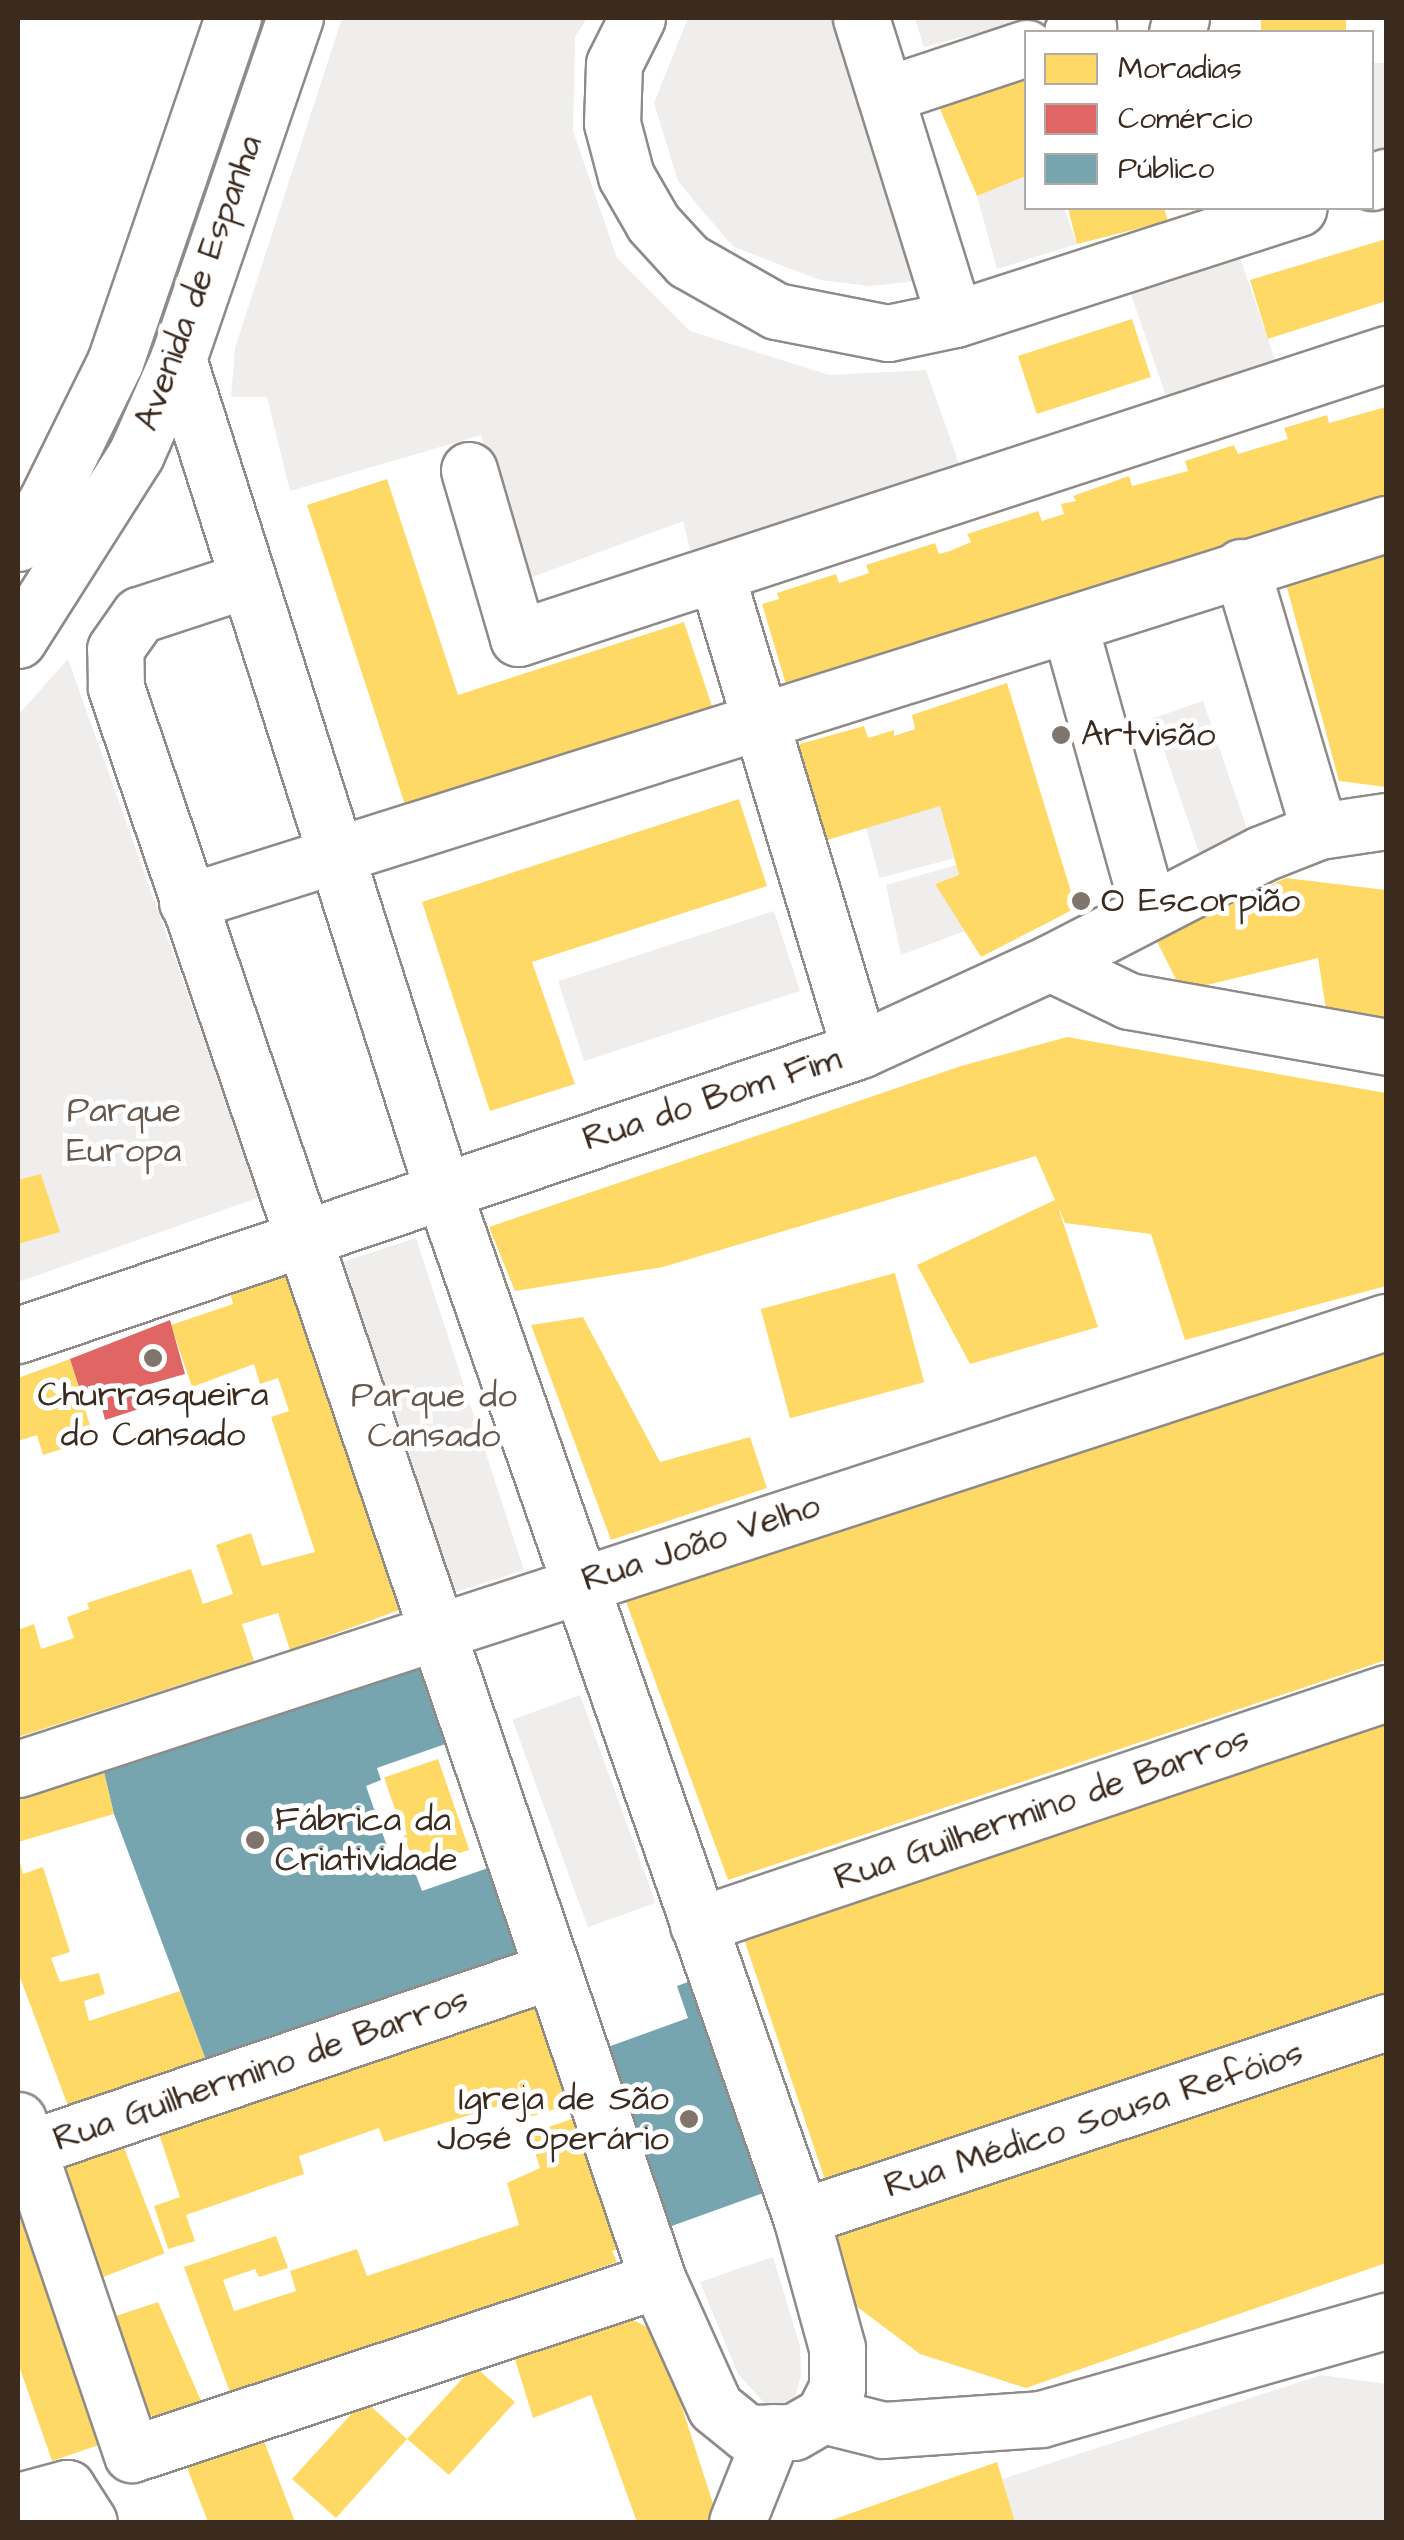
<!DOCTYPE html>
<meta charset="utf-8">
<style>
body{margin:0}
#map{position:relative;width:1404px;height:2540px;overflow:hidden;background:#fff;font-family:"Architects Daughter",sans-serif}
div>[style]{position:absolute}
.green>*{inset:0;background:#efeeed;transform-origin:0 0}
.homes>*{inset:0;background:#ffd966;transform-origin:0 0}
.shops>*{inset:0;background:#e06666}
.public>*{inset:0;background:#76a5af}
.roads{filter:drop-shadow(2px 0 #8e8b88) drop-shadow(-2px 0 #8e8b88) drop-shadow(0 2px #8e8b88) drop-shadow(0 -2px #8e8b88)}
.minor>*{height:55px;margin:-27.5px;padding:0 27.5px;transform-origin:27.5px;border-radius:27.5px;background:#fff}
.major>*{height:55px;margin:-27.5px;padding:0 27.5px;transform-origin:27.5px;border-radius:27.5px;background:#fff}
.dots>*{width:28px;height:28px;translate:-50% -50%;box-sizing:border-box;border:5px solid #fff;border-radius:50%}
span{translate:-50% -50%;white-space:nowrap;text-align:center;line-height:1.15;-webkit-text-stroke:10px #fff;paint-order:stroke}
.street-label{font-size:35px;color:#3b2a1e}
.poi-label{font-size:35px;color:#3b2a1e}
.left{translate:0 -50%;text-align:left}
.right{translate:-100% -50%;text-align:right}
.park-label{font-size:35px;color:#65584e}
.frame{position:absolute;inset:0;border:20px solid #3b2a1e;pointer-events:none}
.legend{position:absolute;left:1024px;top:30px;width:350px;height:180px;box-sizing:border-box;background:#fff;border:2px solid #b1aaa5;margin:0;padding:12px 18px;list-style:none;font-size:30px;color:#3b2a1e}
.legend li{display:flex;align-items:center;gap:20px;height:50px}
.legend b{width:50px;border:2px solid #b1aaa5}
</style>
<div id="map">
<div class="green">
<div style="clip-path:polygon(342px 18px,587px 18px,575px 37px,573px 131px,617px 258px,690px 331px,829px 375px,926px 370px,969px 492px,693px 561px,683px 521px,530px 578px,481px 435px,290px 491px,267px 397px,231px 397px,235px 348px)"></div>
<div style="clip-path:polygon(688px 18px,833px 18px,917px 281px,870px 286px,820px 280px,734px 247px,704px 213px,678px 181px,654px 103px)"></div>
<div style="clip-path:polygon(915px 18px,1031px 18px,1032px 19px,924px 47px)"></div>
<div style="left:1386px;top:63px;width:88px;height:15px;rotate:90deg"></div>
<div style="clip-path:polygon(1026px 176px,1026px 208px,1064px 208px,1077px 244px,997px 269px,977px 196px)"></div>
<div style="left:1237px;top:249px;width:125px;height:115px;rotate:71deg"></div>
<div style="clip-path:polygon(68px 659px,260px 1197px,18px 1282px,18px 715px)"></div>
<div style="left:1203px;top:701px;width:143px;height:53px;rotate:71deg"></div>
<div style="left:940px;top:806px;width:54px;height:77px;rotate:75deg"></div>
<div style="clip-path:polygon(956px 865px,959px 875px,935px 884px,965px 931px,901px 955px,886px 885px)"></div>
<div style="left:774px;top:911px;width:84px;height:227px;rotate:72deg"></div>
<div style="left:416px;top:1238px;width:349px;height:77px;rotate:72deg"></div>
<div style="left:580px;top:1695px;width:221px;height:72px;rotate:70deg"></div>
<div style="clip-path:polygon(773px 2257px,800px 2346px,801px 2376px,795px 2397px,785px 2406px,767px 2406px,738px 2374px,700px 2282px)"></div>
<div style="clip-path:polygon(1321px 2375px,1386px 2384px,1386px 2522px,1015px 2522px,1002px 2479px)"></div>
</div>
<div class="homes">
<div style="left:1261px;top:18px;width:85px;height:16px"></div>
<div style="clip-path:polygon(1024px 75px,1026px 176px,977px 196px,940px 109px)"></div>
<div style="clip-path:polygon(1068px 208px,1164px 208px,1168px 221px,1077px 244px)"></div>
<div style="clip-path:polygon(1386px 239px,1386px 301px,1268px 339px,1250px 280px)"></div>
<div style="left:1132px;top:319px;width:61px;height:120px;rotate:72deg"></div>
<div style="clip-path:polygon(1386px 407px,1386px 495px,1320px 523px,1318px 515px,1221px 556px,1218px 548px,1134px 582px,939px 635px,942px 646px,787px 688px,762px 604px,779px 599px,777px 593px,836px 574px,839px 583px,869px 573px,866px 565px,935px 543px,939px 554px,950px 551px,971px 542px,967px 534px,1038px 511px,1042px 521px,1064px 514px,1061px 504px,1076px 501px,1073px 496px,1129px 476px,1132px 486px,1158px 479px,1188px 471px,1185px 461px,1234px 445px,1238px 454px,1288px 439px,1284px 428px,1327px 415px,1329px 423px)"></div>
<div style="clip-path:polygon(387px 479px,458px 695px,684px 622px,712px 706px,405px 805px,307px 505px)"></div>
<div style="clip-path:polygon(1386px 550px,1386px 787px,1339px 781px,1285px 580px)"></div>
<div style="clip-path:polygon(1007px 683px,1076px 908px,981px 957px,935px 884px,959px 875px,940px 806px,817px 843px,789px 747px,864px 726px,868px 738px,894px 730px,894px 736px,915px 729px,912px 715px)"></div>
<div style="clip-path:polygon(739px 799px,767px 886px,532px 962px,575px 1084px,490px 1111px,422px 902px)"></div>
<div style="clip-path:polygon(1286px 878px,1386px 890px,1386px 1033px,1327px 1016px,1318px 958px,1182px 991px,1155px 938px)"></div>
<div style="clip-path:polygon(1067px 1037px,1386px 1093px,1386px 1286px,1185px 1340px,1151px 1234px,1065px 1223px,1057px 1204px,1098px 1327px,970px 1364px,917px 1265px,1055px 1200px,1036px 1156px,663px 1267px,515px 1291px,489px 1227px,961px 1066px)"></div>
<div style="clip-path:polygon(41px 1174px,60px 1232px,18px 1244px,18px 1180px)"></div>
<div style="clip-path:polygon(292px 1268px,402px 1609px,290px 1650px,278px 1613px,242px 1624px,254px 1661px,18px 1737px,18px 1630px,34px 1624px,41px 1649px,74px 1638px,67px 1617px,89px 1609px,87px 1603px,191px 1569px,203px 1604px,233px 1594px,216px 1545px,251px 1533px,262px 1566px,315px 1552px,271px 1417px,289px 1411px,278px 1378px,260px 1384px,254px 1364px,192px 1387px,171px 1325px,233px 1304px,229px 1289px)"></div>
<div style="left:895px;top:1273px;width:113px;height:139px;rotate:75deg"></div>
<div style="clip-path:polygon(583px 1317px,660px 1462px,750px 1437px,767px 1488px,611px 1540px,531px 1325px)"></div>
<div style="clip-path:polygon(1386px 1347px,1386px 1660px,728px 1880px,624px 1596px)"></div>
<div style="clip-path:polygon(70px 1359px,94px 1439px,43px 1455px,37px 1435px,18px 1441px,18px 1378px)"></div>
<div style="clip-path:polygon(1386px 1725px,1386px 1996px,827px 2186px,744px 1939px)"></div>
<div style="clip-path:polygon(101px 1759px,114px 1814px,18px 1842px,18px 1786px)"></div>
<div style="left:438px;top:1759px;width:96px;height:57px;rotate:71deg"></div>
<div style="clip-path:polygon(19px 1859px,23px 1874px,43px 1867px,70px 1952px,51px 1958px,60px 1982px,99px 1973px,105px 1994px,84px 2001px,89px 2021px,180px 1991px,206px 2060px,68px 2106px,18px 1972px)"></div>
<div style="clip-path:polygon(535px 1991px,582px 2101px,519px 2120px,514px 2101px,384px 2142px,379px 2128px,299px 2156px,304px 2174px,186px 2215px,195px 2241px,168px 2249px,154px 2206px,180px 2197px,159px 2134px,234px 2108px,231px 2097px,307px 2074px,314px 2083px,360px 2067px,354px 2048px)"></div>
<div style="clip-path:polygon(1386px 2042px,1386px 2263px,1026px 2388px,920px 2354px,848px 2300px,831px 2227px)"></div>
<div style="clip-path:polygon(586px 2114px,626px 2247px,612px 2251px,617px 2262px,231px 2395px,184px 2267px,276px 2236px,288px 2268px,259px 2277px,255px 2269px,223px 2280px,234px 2311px,296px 2291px,290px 2271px,357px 2249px,367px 2276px,519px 2225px,507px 2183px,540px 2168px,529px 2134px)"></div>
<div style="left:123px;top:2145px;width:116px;height:77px;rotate:69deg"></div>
<div style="clip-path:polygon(18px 2198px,102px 2444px,52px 2461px,18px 2363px)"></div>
<div style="clip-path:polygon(158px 2302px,202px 2403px,158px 2418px,136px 2410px,104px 2320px)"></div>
<div style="clip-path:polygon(624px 2315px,658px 2333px,719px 2522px,637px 2522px,591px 2395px,533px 2418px,514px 2356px)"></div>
<div style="clip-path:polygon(474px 2366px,515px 2402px,449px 2475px,407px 2439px,336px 2518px,292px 2479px,364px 2400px,407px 2439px)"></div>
<div style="clip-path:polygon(262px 2436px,295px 2522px,208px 2522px,186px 2465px)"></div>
<div style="clip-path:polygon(997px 2462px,1015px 2522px,826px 2522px)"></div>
</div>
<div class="shops">
<div style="clip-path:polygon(170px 1320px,185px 1374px,136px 1388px,145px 1407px,105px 1420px,98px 1392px,82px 1397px,70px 1359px)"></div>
</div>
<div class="public">
<div style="clip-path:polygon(422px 1657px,451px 1742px,377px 1768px,381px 1780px,366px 1786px,396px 1872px,413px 1867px,422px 1891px,491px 1867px,520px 1952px,206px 2060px,114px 1814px,101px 1759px)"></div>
<div style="clip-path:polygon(696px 1979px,772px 2190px,669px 2227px,605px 2048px,688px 2018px,677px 1986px)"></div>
</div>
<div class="roads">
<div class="minor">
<div style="left:637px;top:18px;width:51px;rotate:116.6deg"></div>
<div style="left:614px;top:64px;width:59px;rotate:91.9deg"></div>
<div style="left:612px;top:123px;width:55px;rotate:75.2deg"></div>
<div style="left:626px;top:176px;width:54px;rotate:60.1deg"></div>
<div style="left:653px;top:223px;width:52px;rotate:47.4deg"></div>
<div style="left:688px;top:261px;width:101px;rotate:29.6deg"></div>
<div style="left:776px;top:311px;width:114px;rotate:11.1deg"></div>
<div style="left:888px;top:333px;width:68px;rotate:-11.8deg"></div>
<div style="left:955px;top:319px;width:361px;rotate:-17.9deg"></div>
<div style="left:861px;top:18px;width:315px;rotate:72.7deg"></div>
<div style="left:1072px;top:32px;width:17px;rotate:-17deg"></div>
<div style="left:1177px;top:32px;width:15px;rotate:-74deg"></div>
<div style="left:885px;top:95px;width:149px;rotate:-18.4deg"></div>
<div style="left:1372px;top:182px;width:15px;rotate:-20deg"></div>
<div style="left:178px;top:359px;width:870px;rotate:72.34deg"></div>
<div style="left:442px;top:1188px;width:1090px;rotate:70.77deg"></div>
<div style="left:801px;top:2217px;width:136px;rotate:74.6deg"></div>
<div style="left:837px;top:2348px;width:40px;rotate:90deg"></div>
<div style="left:837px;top:2388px;width:30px;rotate:117deg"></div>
<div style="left:823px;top:2415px;width:34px;rotate:150deg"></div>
<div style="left:793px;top:2432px;width:46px;rotate:178.8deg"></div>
<div style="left:747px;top:2433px;width:41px;rotate:-140.9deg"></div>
<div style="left:715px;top:2407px;width:139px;rotate:-114.2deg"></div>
<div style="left:658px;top:2280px;width:1682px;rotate:-108.8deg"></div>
<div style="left:116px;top:688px;width:39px;rotate:-91deg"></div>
<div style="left:115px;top:649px;width:42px;rotate:-54.8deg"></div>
<div style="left:139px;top:615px;width:113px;rotate:-18.1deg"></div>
<div style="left:469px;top:470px;width:175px;rotate:73.7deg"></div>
<div style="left:518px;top:638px;width:913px;rotate:-18.12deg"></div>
<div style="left:1241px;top:567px;width:275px;rotate:73.5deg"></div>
<div style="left:716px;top:574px;width:497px;rotate:73.2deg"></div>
<div style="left:1069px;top:624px;width:294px;rotate:74.4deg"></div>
<div style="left:187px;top:902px;width:1257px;rotate:-17.5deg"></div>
<div style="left:1050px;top:963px;width:88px;rotate:25.7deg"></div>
<div style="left:1129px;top:1001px;width:261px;rotate:10.1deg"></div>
<div style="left:18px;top:1335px;width:889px;rotate:-18.7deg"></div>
<div style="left:860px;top:1050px;width:209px;rotate:-24.6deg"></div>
<div style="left:1050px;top:963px;width:237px;rotate:-27.3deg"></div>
<div style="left:1261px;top:854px;width:62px;rotate:-21.6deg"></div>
<div style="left:1319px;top:831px;width:68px;rotate:-8.5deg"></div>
<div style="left:18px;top:1769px;width:1439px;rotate:-18.1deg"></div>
<div style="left:698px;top:1925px;width:726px;rotate:-18.63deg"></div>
<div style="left:18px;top:2120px;width:353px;rotate:71.2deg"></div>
<div style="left:132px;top:2454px;width:554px;rotate:-18.3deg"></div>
<div style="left:27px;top:2149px;width:553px;rotate:-18.76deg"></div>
<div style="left:801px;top:2217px;width:617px;rotate:-18.43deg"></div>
<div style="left:823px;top:2415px;width:62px;rotate:14deg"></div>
<div style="left:883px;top:2430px;width:158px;rotate:-4deg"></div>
<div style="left:1041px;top:2419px;width:359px;rotate:-15.9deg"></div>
<div style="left:18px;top:2501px;width:51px;rotate:-14.9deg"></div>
<div style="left:67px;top:2488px;width:40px;rotate:57.1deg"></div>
<div style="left:737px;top:2522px;width:97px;rotate:-68.2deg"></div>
</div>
<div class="major">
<div style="left:18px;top:543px;width:50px;rotate:-55.7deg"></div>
<div style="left:46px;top:502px;width:156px;rotate:-63.8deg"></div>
<div style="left:115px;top:362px;width:364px;rotate:-71.1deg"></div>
<div style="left:18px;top:640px;width:220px;rotate:-57.6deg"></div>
<div style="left:136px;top:454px;width:104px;rotate:-66.1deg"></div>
<div style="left:178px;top:359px;width:361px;rotate:-71.1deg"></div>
</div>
</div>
<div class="dots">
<div style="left:1061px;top:735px;background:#80756d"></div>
<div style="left:1081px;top:901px;background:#80756d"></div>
<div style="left:153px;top:1358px;background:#80756d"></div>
<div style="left:255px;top:1840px;background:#80756d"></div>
<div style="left:689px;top:2119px;background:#80756d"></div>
</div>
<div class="street-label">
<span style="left:199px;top:283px;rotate:-70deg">Avenida de Espanha</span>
<span style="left:712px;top:1099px;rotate:-18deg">Rua do Bom Fim</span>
<span style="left:701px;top:1543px;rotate:-18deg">Rua João Velho</span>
<span style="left:1042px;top:1809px;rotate:-19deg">Rua Guilhermino de Barros</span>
<span style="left:261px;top:2070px;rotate:-19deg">Rua Guilhermino de Barros</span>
<span style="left:1094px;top:2120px;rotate:-18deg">Rua Médico Sousa Refóios</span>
</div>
<div class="poi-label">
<span class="left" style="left:1081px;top:735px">Artvisão</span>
<span class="left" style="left:1101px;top:901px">O Escorpião</span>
<span style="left:153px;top:1415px">Churrasqueira<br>do Cansado</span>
<span class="left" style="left:275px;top:1840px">Fábrica da<br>Criatividade</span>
<span class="right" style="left:669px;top:2119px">Igreja de São<br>José Operário</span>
</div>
<div class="park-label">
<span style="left:124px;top:1131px">Parque<br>Europa</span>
<span style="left:434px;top:1416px">Parque do<br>Cansado</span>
</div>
<div class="frame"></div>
<ul class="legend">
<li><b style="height:28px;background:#ffd966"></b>Moradias</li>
<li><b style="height:28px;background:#e06666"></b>Comércio</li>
<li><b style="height:28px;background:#76a5af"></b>Público</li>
</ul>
</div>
